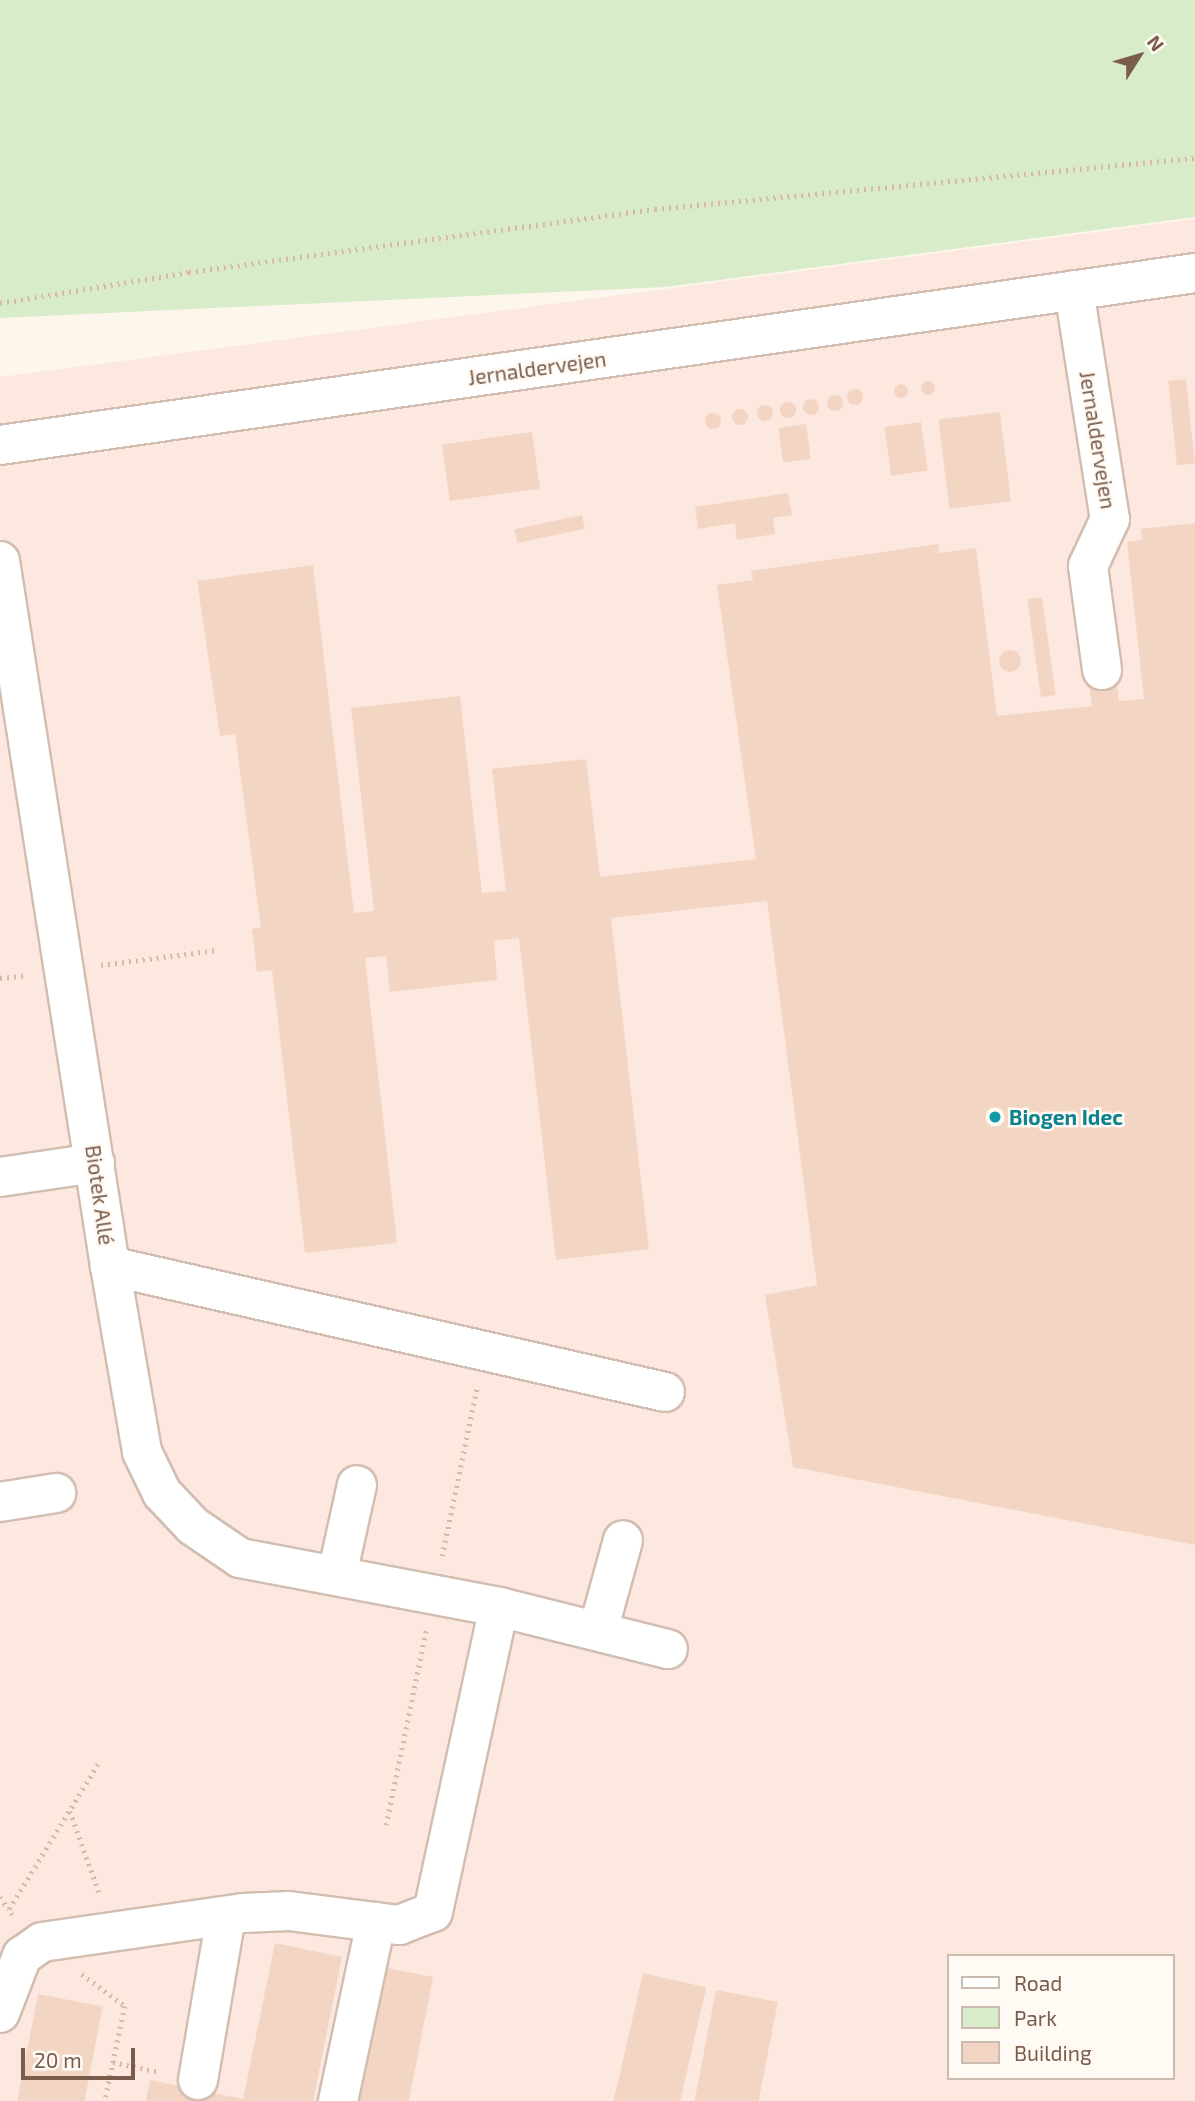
<!DOCTYPE html>
<meta charset="utf-8">
<style>
body{margin:0}
#map{position:relative;width:1195px;height:2101px;overflow:hidden;background:#fdf6ec;font-family:"Exo 2",sans-serif}
div>[style]{position:absolute}
.commercial>*{inset:0;background:#fde8e0}
.green>*{inset:0;background:#d8ecc9}
.building>*{inset:0;background:#f3d5c3;transform-origin:0 0}
.round{border-radius:50%}
.path>*{height:4.5px;margin-top:-2.25px;transform-origin:0;background:repeating-linear-gradient(90deg,#d9b8a5 0 2px,transparent 0 7px)}
.roads{filter:drop-shadow(2px 0 #d1beb0) drop-shadow(-2px 0 #d1beb0) drop-shadow(0 2px #d1beb0) drop-shadow(0 -2px #d1beb0)}
.minor>*{height:38px;margin:-19px;padding:0 19px;transform-origin:19px;border-radius:19px;background:#fff}
.dots>*{width:19px;height:19px;translate:-50% -50%;box-sizing:border-box;border:4px solid #fffaf3;border-radius:50%}
span{translate:-50% -50%;white-space:nowrap;text-align:center;line-height:1.15;-webkit-text-stroke:5px #fffaf3;paint-order:stroke}
.street-label{font-size:21px;color:#7a5c4d}
.culture-label{font-size:21px;color:#0d838f;font-weight:700}
.left{translate:0 -50%;text-align:left}
.legend{position:absolute;left:947px;top:1954px;width:228px;height:126px;box-sizing:border-box;background:#fffaf3;border:2px solid #cabbb1;margin:0;padding:9px 12px;list-style:none;font-size:21px;color:#7a5c4d}
.legend li{display:flex;align-items:center;gap:14px;height:35px}
.legend b{width:35px;border:2px solid #cabbb1}
.north{position:absolute;left:1104px;top:21px;width:70px;height:70px;-webkit-text-stroke:5px #fffaf3;paint-order:stroke;rotate:53deg;font-size:19px;font-weight:700;line-height:28px;text-align:center;color:#7a5c4d}
.north::after{content:'';display:block;margin:auto;width:24px;height:32px;background:#7a5c4d;clip-path:polygon(50% 0,100% 100%,50% 72%,0 100%)}
.scale{position:absolute;left:21px;top:2048px;width:114px;height:32px;box-sizing:border-box;border:4px solid #7a5c4d;border-top:0;padding-left:9px;font-size:21px;line-height:24px;white-space:nowrap;color:#7a5c4d;-webkit-text-stroke:5px #fffaf3;paint-order:stroke}
</style>
<div id="map">
<div class="commercial">
<div style="clip-path:polygon(evenodd,1195px 219px,1195px 2101px,0 2101px,0 377px,1195px 219px,948px 1956px,1172px 1956px,1172px 2078px,948px 2078px,948px 1956px)"></div>
</div>
<div class="green">
<div style="clip-path:polygon(0 0,1195px 0,1195px 217px,666px 287px,0 318px)"></div>
</div>
<div class="building">
<div style="left:1186px;top:379px;width:85px;height:18px;rotate:84deg"></div>
<div class="round" style="left:921px;top:381px;width:14px;height:14px"></div>
<div class="round" style="left:894px;top:384px;width:14px;height:14px"></div>
<div class="round" style="left:847px;top:389px;width:16px;height:16px"></div>
<div class="round" style="left:827px;top:395px;width:16px;height:16px"></div>
<div class="round" style="left:803px;top:399px;width:16px;height:16px"></div>
<div class="round" style="left:780px;top:402px;width:16px;height:16px"></div>
<div class="round" style="left:757px;top:405px;width:16px;height:16px"></div>
<div class="round" style="left:732px;top:409px;width:16px;height:16px"></div>
<div style="left:1000px;top:412px;width:90px;height:62px;rotate:83deg"></div>
<div class="round" style="left:705px;top:413px;width:16px;height:16px"></div>
<div style="left:921px;top:422px;width:49px;height:37px;rotate:82deg"></div>
<div style="left:806px;top:424px;width:35px;height:28px;rotate:82deg"></div>
<div style="left:532px;top:432px;width:57px;height:91px;rotate:82deg"></div>
<div style="clip-path:polygon(788px 493px,792px 515px,773px 518px,775px 534px,737px 540px,735px 523px,698px 529px,695px 507px)"></div>
<div style="left:582px;top:515px;width:14px;height:69px;rotate:78deg"></div>
<div style="clip-path:polygon(1195px 523px,1195px 1545px,793px 1467px,765px 1295px,817px 1285px,767px 901px,611px 918px,649px 1249px,556px 1260px,519px 938px,494px 941px,497px 980px,390px 992px,386px 956px,365px 958px,397px 1243px,305px 1253px,272px 970px,257px 972px,252px 929px,261px 928px,235px 734px,220px 736px,197px 581px,313px 565px,354px 913px,374px 911px,351px 708px,460px 696px,482px 893px,506px 891px,492px 769px,586px 759px,600px 877px,756px 859px,717px 585px,753px 580px,751px 571px,938px 544px,939px 553px,976px 548px,997px 716px,1092px 706px,1089px 683px,1116px 680px,1119px 701px,1144px 699px,1127px 542px,1142px 540px,1141px 529px)"></div>
<div style="left:1042px;top:597px;width:99px;height:15px;rotate:82deg"></div>
<div class="round" style="left:999px;top:650px;width:22px;height:22px"></div>
<div style="clip-path:polygon(275px 1943px,342px 1957px,313px 2101px,146px 2101px,150px 2080px,243px 2099px)"></div>
<div style="left:382px;top:1967px;width:52px;height:137px;rotate:11deg"></div>
<div style="left:643px;top:1973px;width:65px;height:131px;rotate:13deg"></div>
<div style="left:716px;top:1990px;width:63px;height:113px;rotate:11deg"></div>
<div style="left:38px;top:1994px;width:66px;height:109px;rotate:11deg"></div>
</div>
<div class="path">
<div style="left:0;top:303px;width:192px;rotate:-9.3deg"></div>
<div style="left:189px;top:272px;width:470px;rotate:-7.7deg"></div>
<div style="left:655px;top:209px;width:542px;rotate:-5.4deg"></div>
<div style="left:101px;top:965px;width:117px;rotate:-7.4deg"></div>
<div style="left:0;top:978px;width:27px;rotate:-6deg"></div>
<div style="left:442px;top:1556px;width:173px;rotate:-78.3deg"></div>
<div style="left:70px;top:1811px;width:89px;rotate:70.3deg"></div>
<div style="left:386px;top:1825px;width:199px;rotate:-78.4deg"></div>
<div style="left:0;top:1897px;width:15px;rotate:53deg"></div>
<div style="left:12px;top:1915px;width:7px;rotate:-117deg"></div>
<div style="left:9px;top:1909px;width:170px;rotate:-58.5deg"></div>
<div style="left:82px;top:1974px;width:54px;rotate:36.7deg"></div>
<div style="left:125px;top:2006px;width:97px;rotate:101.9deg"></div>
<div style="left:113px;top:2062px;width:48px;rotate:12deg"></div>
</div>
<div class="roads">
<div class="minor">
<div style="left:1074px;top:290px;width:232px;rotate:81.1deg"></div>
<div style="left:1110px;top:519px;width:52px;rotate:115.1deg"></div>
<div style="left:1088px;top:566px;width:105px;rotate:82.3deg"></div>
<div style="left:0;top:445px;width:1207px;rotate:-8.19deg"></div>
<div style="left:0;top:561px;width:714px;rotate:81.13deg"></div>
<div style="left:110px;top:1266px;width:569px;rotate:12.79deg"></div>
<div style="left:0;top:1177px;width:96px;rotate:-8.4deg"></div>
<div style="left:110px;top:1266px;width:189px;rotate:80.2deg"></div>
<div style="left:142px;top:1452px;width:46px;rotate:64deg"></div>
<div style="left:162px;top:1493px;width:45px;rotate:46.8deg"></div>
<div style="left:193px;top:1526px;width:57px;rotate:34.2deg"></div>
<div style="left:240px;top:1558px;width:264px;rotate:10.7deg"></div>
<div style="left:499px;top:1607px;width:174px;rotate:14deg"></div>
<div style="left:0;top:1502px;width:57px;rotate:-9.1deg"></div>
<div style="left:337px;top:1575px;width:92px;rotate:-77.5deg"></div>
<div style="left:598px;top:1631px;width:94px;rotate:-74.6deg"></div>
<div style="left:0;top:2013px;width:61px;rotate:-68.9deg"></div>
<div style="left:22px;top:1956px;width:24px;rotate:-35deg"></div>
<div style="left:42px;top:1942px;width:203px;rotate:-8.2deg"></div>
<div style="left:243px;top:1913px;width:46px;rotate:-2.5deg"></div>
<div style="left:289px;top:1911px;width:111px;rotate:7.3deg"></div>
<div style="left:399px;top:1925px;width:36px;rotate:-21deg"></div>
<div style="left:433px;top:1912px;width:312px;rotate:-77.8deg"></div>
<div style="left:198px;top:2080px;width:166px;rotate:-80.3deg"></div>
<div style="left:338px;top:2101px;width:183px;rotate:-78deg"></div>
</div>
</div>
<div class="dots">
<div style="left:995px;top:1117px;background:#0f9aa8"></div>
</div>
<div class="street-label">
<span style="left:537px;top:368px;rotate:-8deg">Jernaldervejen</span>
<span style="left:1098px;top:440px;rotate:81deg">Jernaldervejen</span>
<span style="left:100px;top:1195px;rotate:82deg">Biotek Allé</span>
</div>
<div class="culture-label">
<span class="left" style="left:1009px;top:1117px">Biogen Idec</span>
</div>
<ul class="legend">
<li><b style="height:9px;background:#fff"></b>Road</li>
<li><b style="height:19px;background:#d8ecc9"></b>Park</li>
<li><b style="height:19px;background:#f3d5c3"></b>Building</li>
</ul>
<div class="north">N</div>
<div class="scale">20 m</div>
</div>
